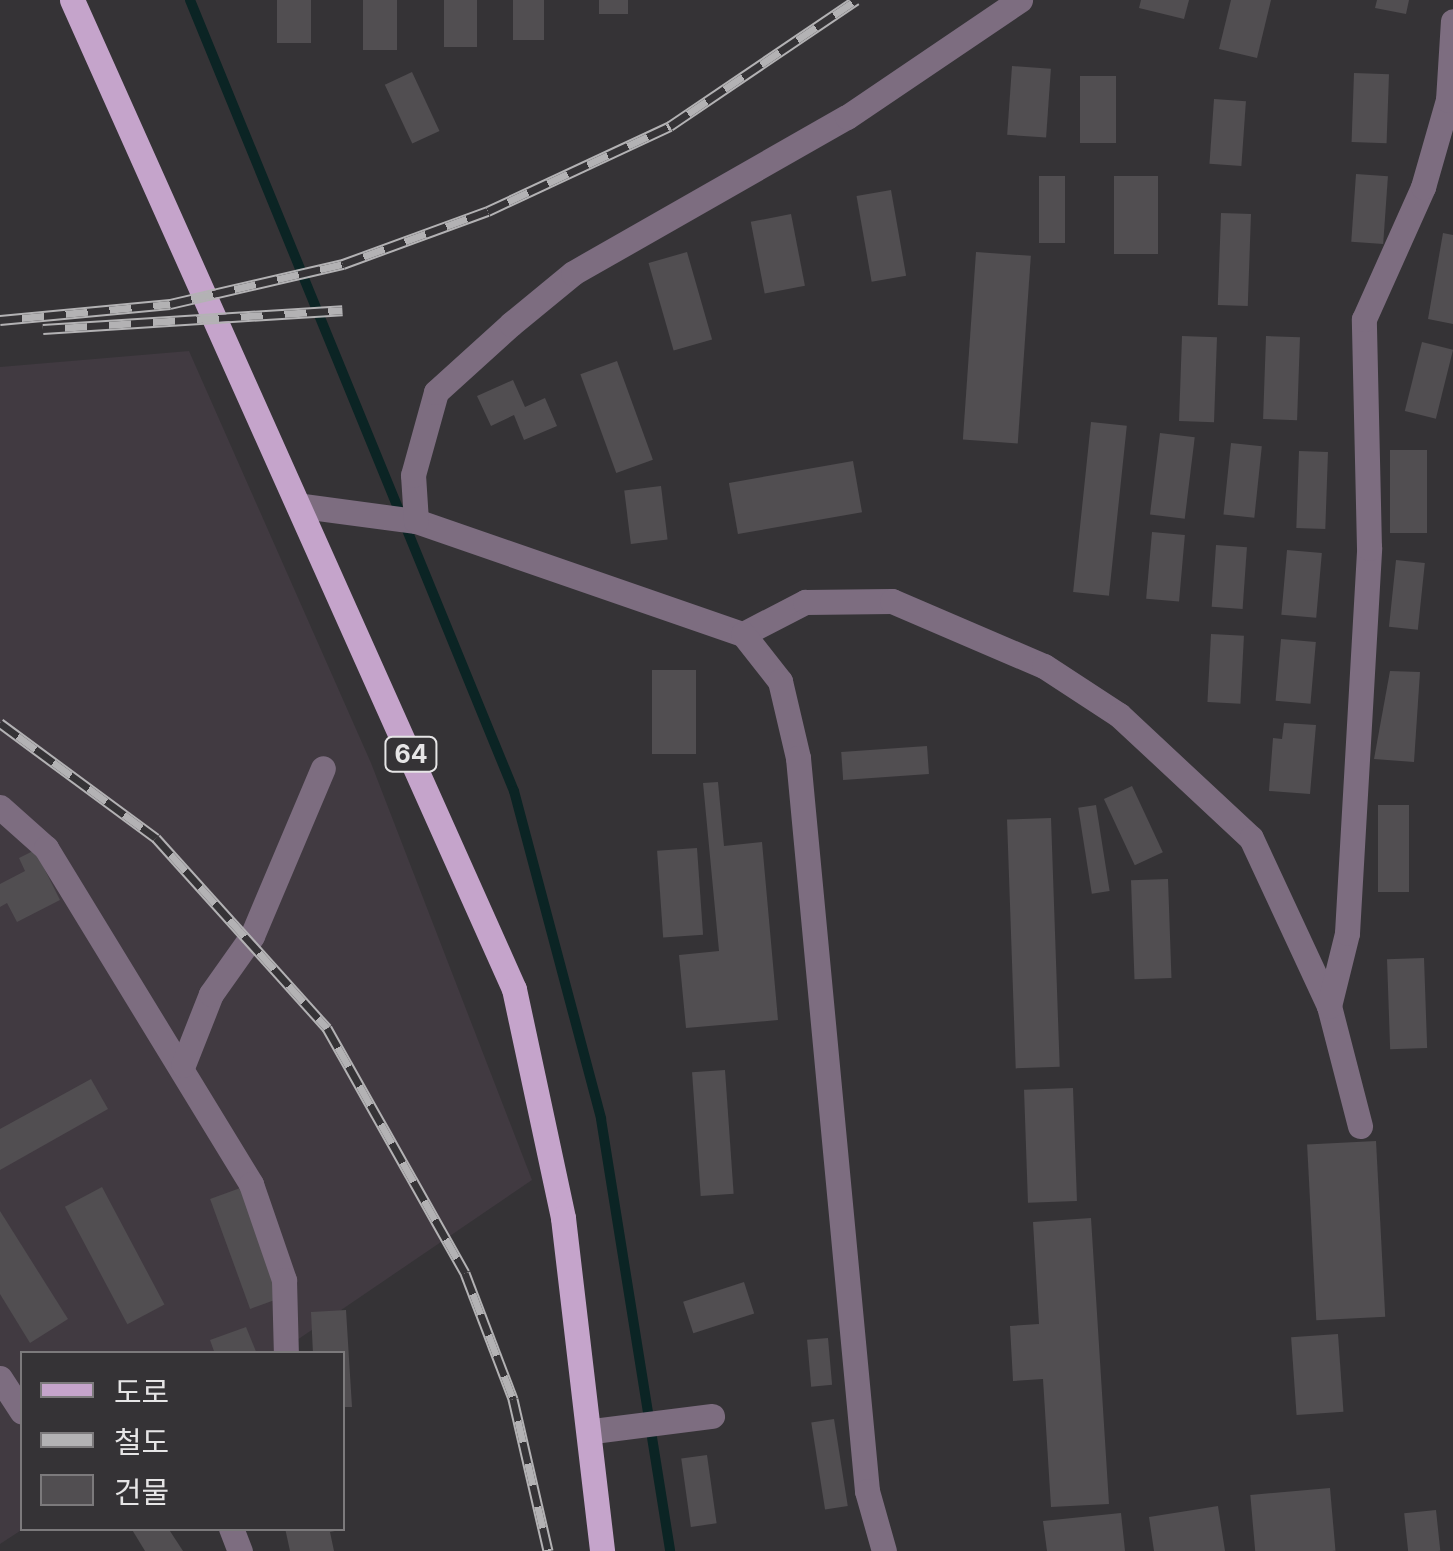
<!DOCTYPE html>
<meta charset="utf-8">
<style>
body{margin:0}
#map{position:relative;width:1453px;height:1551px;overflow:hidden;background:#353336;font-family:Inter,"Noto Sans KR",sans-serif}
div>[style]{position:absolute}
.built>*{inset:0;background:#413a41}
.stream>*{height:10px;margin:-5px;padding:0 5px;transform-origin:5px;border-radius:5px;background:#0b2424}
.building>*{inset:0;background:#514e51;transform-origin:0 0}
.minor>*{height:25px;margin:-12.5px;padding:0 12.5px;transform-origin:12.5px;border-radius:12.5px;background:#7d6d80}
.major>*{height:25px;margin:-12.5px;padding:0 12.5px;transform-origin:12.5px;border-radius:12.5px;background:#c5a4cb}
.rail>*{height:11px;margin-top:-5.5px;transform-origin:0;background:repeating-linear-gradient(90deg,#353336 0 22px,#b3b2b4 0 44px);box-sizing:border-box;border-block:2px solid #b3b2b4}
span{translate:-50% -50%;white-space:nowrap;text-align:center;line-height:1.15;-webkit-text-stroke:8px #353336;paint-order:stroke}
.shield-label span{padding:2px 8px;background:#353336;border:2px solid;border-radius:8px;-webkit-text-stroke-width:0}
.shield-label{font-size:25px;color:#e6e5e6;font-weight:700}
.legend{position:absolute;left:20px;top:1351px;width:325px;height:180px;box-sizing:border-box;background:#353336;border:2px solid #7c7a7c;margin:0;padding:12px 18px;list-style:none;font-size:30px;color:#e6e5e6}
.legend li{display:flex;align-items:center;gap:20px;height:50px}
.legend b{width:50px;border:2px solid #7c7a7c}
</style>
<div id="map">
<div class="built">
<div style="clip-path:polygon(189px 351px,371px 763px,532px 1180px,278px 1353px,22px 1354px,23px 1529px,0 1544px,0 367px)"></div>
</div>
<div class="stream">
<div style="left:190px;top:0;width:855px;rotate:67.73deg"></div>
<div style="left:514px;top:791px;width:339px;rotate:75.1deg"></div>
<div style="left:601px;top:1119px;width:437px;rotate:80.9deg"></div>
</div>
<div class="building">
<div style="left:277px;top:0;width:34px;height:43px"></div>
<div style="left:363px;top:0;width:34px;height:50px"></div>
<div style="left:444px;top:0;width:33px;height:47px"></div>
<div style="left:513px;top:0;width:31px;height:40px"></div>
<div style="left:599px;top:0;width:29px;height:14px"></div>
<div style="clip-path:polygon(1141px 0,1189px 0,1184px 19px,1139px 8px)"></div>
<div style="clip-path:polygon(1231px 0,1271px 0,1257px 58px,1219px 49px)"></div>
<div style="clip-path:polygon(1377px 0,1409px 0,1406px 14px,1375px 8px)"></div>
<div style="left:1012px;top:66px;width:39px;height:69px;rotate:4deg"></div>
<div style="left:412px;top:72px;width:65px;height:30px;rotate:65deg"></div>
<div style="left:1354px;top:73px;width:35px;height:69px;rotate:2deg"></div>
<div style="left:1080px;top:76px;width:36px;height:67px"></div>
<div style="left:1214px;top:99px;width:32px;height:65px;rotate:4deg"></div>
<div style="left:1356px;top:174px;width:32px;height:68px;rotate:4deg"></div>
<div style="left:1039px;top:176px;width:26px;height:67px"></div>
<div style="left:1114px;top:176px;width:44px;height:78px"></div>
<div style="left:891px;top:190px;width:87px;height:35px;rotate:80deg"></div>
<div style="left:1221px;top:213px;width:30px;height:92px;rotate:2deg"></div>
<div style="left:791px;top:214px;width:73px;height:41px;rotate:79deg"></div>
<div style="clip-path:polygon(1443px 233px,1453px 235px,1453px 324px,1428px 319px)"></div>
<div style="left:687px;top:252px;width:91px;height:40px;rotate:74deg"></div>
<div style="left:976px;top:252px;width:55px;height:188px;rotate:4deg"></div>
<div style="left:1182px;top:336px;width:35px;height:85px;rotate:2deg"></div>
<div style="left:1266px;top:336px;width:34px;height:83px;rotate:2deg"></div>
<div style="left:1422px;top:342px;width:32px;height:71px;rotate:14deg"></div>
<div style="left:617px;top:361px;width:105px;height:39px;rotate:70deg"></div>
<div style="clip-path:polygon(513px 380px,525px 407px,545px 398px,557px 426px,524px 440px,514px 415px,491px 426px,477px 396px)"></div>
<div style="left:1091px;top:422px;width:36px;height:171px;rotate:6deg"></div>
<div style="left:1160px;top:433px;width:35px;height:82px;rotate:7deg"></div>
<div style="left:1231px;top:443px;width:31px;height:72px;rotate:6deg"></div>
<div style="left:1390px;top:450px;width:37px;height:83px"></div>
<div style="left:1299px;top:451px;width:29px;height:77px;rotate:2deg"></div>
<div style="left:853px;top:461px;width:52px;height:126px;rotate:80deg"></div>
<div style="left:661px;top:486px;width:54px;height:37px;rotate:83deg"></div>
<div style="left:1152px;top:532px;width:33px;height:67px;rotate:5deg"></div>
<div style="left:1216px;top:545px;width:31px;height:62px;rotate:4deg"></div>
<div style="left:1287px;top:550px;width:35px;height:65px;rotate:5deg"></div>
<div style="left:1396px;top:560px;width:29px;height:67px;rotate:6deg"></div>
<div style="left:1211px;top:634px;width:33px;height:68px;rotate:3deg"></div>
<div style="left:1281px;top:639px;width:35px;height:62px;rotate:5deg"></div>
<div style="left:652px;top:670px;width:44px;height:84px"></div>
<div style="clip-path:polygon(1390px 671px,1420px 672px,1414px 762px,1374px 759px)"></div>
<div style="clip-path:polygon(1284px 723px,1316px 725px,1310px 794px,1269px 791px,1273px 738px,1282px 739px)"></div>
<div style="left:927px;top:746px;width:28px;height:86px;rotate:86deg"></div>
<div style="clip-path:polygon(718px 782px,724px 846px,762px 842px,778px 1020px,686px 1028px,679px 955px,719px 951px,703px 783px)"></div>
<div style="left:1132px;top:786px;width:73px;height:31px;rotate:65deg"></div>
<div style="left:1096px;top:805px;width:87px;height:18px;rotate:81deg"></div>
<div style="left:1378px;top:805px;width:31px;height:87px"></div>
<div style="left:1051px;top:818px;width:249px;height:44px;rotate:88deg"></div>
<div style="left:697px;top:848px;width:87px;height:40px;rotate:86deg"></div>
<div style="clip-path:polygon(35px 850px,60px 900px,17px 922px,7px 903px,0 907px,0 884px,25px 871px,19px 858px)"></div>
<div style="left:1168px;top:879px;width:99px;height:37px;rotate:88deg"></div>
<div style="left:1424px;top:958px;width:90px;height:37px;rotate:88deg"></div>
<div style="left:725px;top:1070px;width:124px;height:33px;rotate:86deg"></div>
<div style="clip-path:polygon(91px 1079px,108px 1109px,0 1170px,0 1129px)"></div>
<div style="left:1073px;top:1088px;width:113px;height:49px;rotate:88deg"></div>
<div style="left:1376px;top:1141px;width:176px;height:69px;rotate:87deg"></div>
<div style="left:102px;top:1187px;width:133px;height:42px;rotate:62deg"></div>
<div style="left:243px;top:1187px;width:117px;height:35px;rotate:70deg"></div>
<div style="clip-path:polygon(0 1211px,68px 1319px,30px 1343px,0 1294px)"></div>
<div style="clip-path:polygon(1091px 1218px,1109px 1504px,1051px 1507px,1043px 1379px,1013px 1381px,1010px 1326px,1039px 1324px,1033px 1222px)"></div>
<div style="left:744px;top:1282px;width:33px;height:64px;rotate:72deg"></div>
<div style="clip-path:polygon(346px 1310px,352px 1407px,342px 1407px,342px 1354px,313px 1354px,311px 1312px)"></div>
<div style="clip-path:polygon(246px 1327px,257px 1354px,215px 1354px,210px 1340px)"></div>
<div style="left:1338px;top:1334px;width:78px;height:47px;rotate:86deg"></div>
<div style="left:828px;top:1338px;width:47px;height:21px;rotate:85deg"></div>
<div style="left:834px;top:1419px;width:88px;height:23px;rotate:81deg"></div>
<div style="left:707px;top:1455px;width:69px;height:26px;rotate:82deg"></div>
<div style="left:1330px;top:1488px;width:63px;height:80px;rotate:85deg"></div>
<div style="clip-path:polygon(1218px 1506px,1225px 1551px,1154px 1551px,1149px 1517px)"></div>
<div style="left:1436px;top:1510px;width:41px;height:32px;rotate:84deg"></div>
<div style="clip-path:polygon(1121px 1513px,1125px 1551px,1047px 1551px,1043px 1521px)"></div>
<div style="clip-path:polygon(131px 1528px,168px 1528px,183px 1551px,145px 1551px)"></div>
<div style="clip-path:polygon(285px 1528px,340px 1528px,340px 1530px,330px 1532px,334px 1551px,290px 1551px)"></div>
</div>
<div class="minor">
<div style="left:303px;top:506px;width:114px;rotate:7.6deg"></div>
<div style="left:416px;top:521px;width:346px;rotate:19.1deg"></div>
<div style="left:743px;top:634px;width:70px;rotate:-27.3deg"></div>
<div style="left:805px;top:602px;width:87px;rotate:-0.7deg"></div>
<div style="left:892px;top:601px;width:165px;rotate:23.2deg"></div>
<div style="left:1044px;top:666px;width:90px;rotate:33.2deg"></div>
<div style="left:1119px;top:715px;width:180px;rotate:43deg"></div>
<div style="left:1251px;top:838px;width:185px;rotate:65.1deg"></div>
<div style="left:1329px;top:1006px;width:124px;rotate:75.5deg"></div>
<div style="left:416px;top:521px;width:46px;rotate:-93.7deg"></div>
<div style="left:413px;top:475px;width:86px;rotate:-74.5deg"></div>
<div style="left:436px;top:392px;width:101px;rotate:-42.2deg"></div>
<div style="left:511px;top:324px;width:80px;rotate:-39.4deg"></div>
<div style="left:573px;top:273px;width:315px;rotate:-29.7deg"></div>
<div style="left:847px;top:117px;width:209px;rotate:-34.1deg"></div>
<div style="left:743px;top:634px;width:60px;rotate:51.8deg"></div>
<div style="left:780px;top:681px;width:79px;rotate:76.8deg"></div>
<div style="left:798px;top:758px;width:736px;rotate:84.62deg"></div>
<div style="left:867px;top:1491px;width:62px;rotate:74.2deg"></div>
<div style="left:0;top:807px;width:62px;rotate:41.7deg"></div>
<div style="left:46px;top:848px;width:394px;rotate:58.6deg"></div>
<div style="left:251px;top:1184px;width:102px;rotate:71deg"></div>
<div style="left:284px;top:1280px;width:74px;rotate:88.5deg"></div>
<div style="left:1329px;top:1006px;width:75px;rotate:-76.1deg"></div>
<div style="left:1347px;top:933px;width:386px;rotate:-86.7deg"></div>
<div style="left:1369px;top:548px;width:229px;rotate:-91.3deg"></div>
<div style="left:1364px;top:319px;width:145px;rotate:-65.9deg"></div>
<div style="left:1423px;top:187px;width:91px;rotate:-74deg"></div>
<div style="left:1448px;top:100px;width:79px;rotate:-86.4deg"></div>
<div style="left:183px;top:1065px;width:76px;rotate:-68.5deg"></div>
<div style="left:211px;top:994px;width:71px;rotate:-54.7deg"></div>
<div style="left:252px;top:936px;width:182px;rotate:-67.1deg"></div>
<div style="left:0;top:1378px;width:40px;rotate:57.1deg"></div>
<div style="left:593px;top:1431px;width:120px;rotate:-7.2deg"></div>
<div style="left:231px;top:1528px;width:25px;rotate:69deg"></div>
</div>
<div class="major">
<div style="left:72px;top:0;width:1083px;rotate:65.92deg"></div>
<div style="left:514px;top:989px;width:234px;rotate:77.9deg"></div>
<div style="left:563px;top:1218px;width:335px;rotate:83.3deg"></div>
</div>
<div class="rail">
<div style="left:0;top:320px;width:171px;rotate:-5.4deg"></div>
<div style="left:170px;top:304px;width:178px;rotate:-13deg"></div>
<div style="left:343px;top:264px;width:154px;rotate:-20.1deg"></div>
<div style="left:488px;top:211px;width:201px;rotate:-25deg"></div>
<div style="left:670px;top:126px;width:225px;rotate:-34.1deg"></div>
<div style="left:43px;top:329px;width:300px;rotate:-3.6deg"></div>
<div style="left:0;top:723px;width:194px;rotate:36.4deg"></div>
<div style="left:156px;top:838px;width:256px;rotate:48deg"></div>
<div style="left:327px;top:1028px;width:281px;rotate:60.6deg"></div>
<div style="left:465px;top:1273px;width:135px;rotate:69.1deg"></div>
<div style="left:513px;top:1399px;width:156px;rotate:77deg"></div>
</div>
<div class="shield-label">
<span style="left:411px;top:754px">64</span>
</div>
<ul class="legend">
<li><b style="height:12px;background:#c5a4cb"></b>도로</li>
<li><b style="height:12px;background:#b3b2b4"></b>철도</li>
<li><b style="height:28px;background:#514e51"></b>건물</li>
</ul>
</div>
